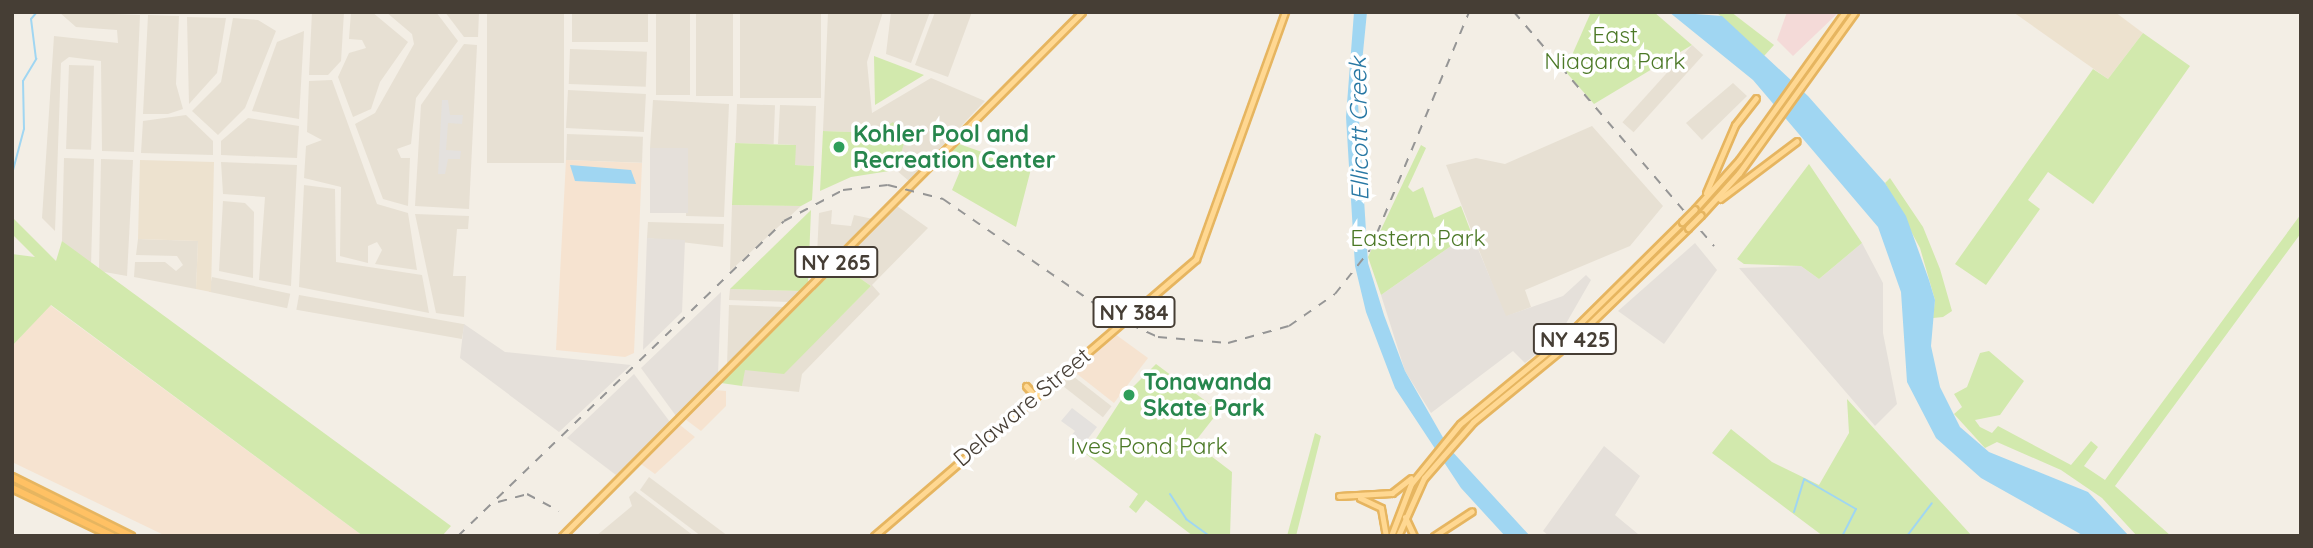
<!DOCTYPE html>
<style>
body{margin:0}
#map{position:relative;width:2313px;height:548px;overflow:hidden;background:#f3eee5;font-family:Quicksand,sans-serif}
div>[style]{position:absolute}
.residential>*{inset:0;background:#e7e0d3;transform-origin:0 0}
.commercial>*{inset:0;background:#f6e3d0}
.industrial>*{inset:0;background:#e5e0da;transform-origin:0 0}
.education>*{inset:0;background:#ede2cf}
.medical>*{inset:0;background:#f4dad8}
.green>*{inset:0;background:#d2e9ad}
.parking>*{inset:0;background:#e4e1de}
.water>*{inset:0;background:#a0d6f2}
.stream>*{height:2px;margin:-1px;padding:0 1px;transform-origin:1px;border-radius:1px;background:#a0d6f2}
.roads{filter:drop-shadow(2px 0 #e6b560) drop-shadow(-2px 0 #e6b560) drop-shadow(0 2px #e6b560) drop-shadow(0 -2px #e6b560)}
.major>*{height:5px;margin:-2.5px;padding:0 2.5px;transform-origin:2.5px;border-radius:2.5px;background:#ffd892}
.highway>*{height:6px;margin:-3px;padding:0 3px;transform-origin:3px;border-radius:3px;background:#ffc164}
.rail>*{height:2px;margin-top:-1px;transform-origin:0;background:repeating-linear-gradient(90deg,#959595 0 9px,transparent 0 18px)}
.bridges{filter:drop-shadow(2px 0 #e6b560) drop-shadow(-2px 0 #e6b560) drop-shadow(0 2px #e6b560) drop-shadow(0 -2px #e6b560)}
.major-bridge>*{height:5px;margin:-2.5px;padding:0 2.5px;transform-origin:2.5px;border-radius:2.5px;background:#ffd892}
.dots>*{width:19px;height:19px;translate:-50% -50%;box-sizing:border-box;border:4px solid #fff;border-radius:50%}
span{translate:-50% -50%;white-space:nowrap;text-align:center;line-height:1.15;-webkit-text-stroke:7px #fff;paint-order:stroke}
.shield-label span{padding:2px 5px;background:#fff;border:2px solid;border-radius:5px;-webkit-text-stroke-width:0}
.shield-label{font-size:21px;color:#463e35;font-weight:700}
.park-label{font-size:23px;color:#4c7927}
.leisure-label{font-size:23px;color:#27864d;font-weight:700}
.left{translate:0 -50%;text-align:left}
.street-label{font-size:23px;color:#463e35}
.water-label{font-size:24px;color:#2878a4;font-style:italic}
.frame{position:absolute;inset:0;border:14px solid #463e35;pointer-events:none}
</style>
<div id="map">
<div class="residential">
<div style="clip-path:polygon(59px 12px,140px 15px,134px 152px,102px 151px,101px 61px,69px 57px,61px 63px,55px 231px,42px 218px,54px 36px,118px 43px,117px 30px,76px 27px)"></div>
<div style="clip-path:polygon(312px 12px,344px 12px,341px 61px,328px 75px,309px 75px)"></div>
<div style="clip-path:polygon(351px 12px,372px 12px,408px 42px,380px 82px,371px 109px,353px 117px,338px 77px,349px 53px,366px 48px,362px 40px,349px 39px)"></div>
<div style="clip-path:polygon(386px 12px,436px 12px,458px 41px,416px 98px,411px 144px,397px 149px,401px 158px,410px 158px,408px 206px,383px 199px,355px 124px,375px 113px,414px 44px,412px 34px)"></div>
<div style="clip-path:polygon(445px 12px,479px 12px,478px 37px,464px 37px)"></div>
<div style="left:487px;top:12px;width:77px;height:151px"></div>
<div style="left:572px;top:12px;width:76px;height:30px"></div>
<div style="left:656px;top:12px;width:34px;height:83px"></div>
<div style="left:696px;top:12px;width:37px;height:84px"></div>
<div style="left:740px;top:12px;width:81px;height:86px"></div>
<div style="clip-path:polygon(828px 12px,883px 12px,867px 62px,872px 113px,931px 78px,985px 101px,909px 181px,896px 170px,899px 143px,876px 133px,823px 131px)"></div>
<div style="clip-path:polygon(891px 12px,930px 12px,911px 63px,886px 54px)"></div>
<div style="clip-path:polygon(935px 12px,972px 12px,948px 77px,915px 65px)"></div>
<div style="clip-path:polygon(148px 15px,179px 16px,176px 84px,183px 109px,168px 114px,143px 114px)"></div>
<div style="clip-path:polygon(187px 17px,226px 18px,217px 73px,189px 104px)"></div>
<div style="clip-path:polygon(233px 18px,258px 20px,276px 31px,245px 108px,218px 135px,192px 111px,221px 82px)"></div>
<div style="clip-path:polygon(304px 31px,299px 119px,252px 111px,277px 42px)"></div>
<div style="clip-path:polygon(464px 44px,477px 45px,469px 209px,415px 206px,421px 105px)"></div>
<div style="left:1692px;top:45px;width:15px;height:104px;rotate:42deg"></div>
<div style="left:570px;top:49px;width:77px;height:35px;rotate:2deg"></div>
<div style="left:69px;top:65px;width:25px;height:84px;rotate:2deg"></div>
<div style="clip-path:polygon(332px 80px,377px 204px,408px 213px,417px 270px,375px 264px,382px 250px,377px 242px,368px 246px,368px 263px,340px 256px,341px 187px,304px 178px,306px 146px,322px 140px,307px 132px,309px 81px)"></div>
<div style="clip-path:polygon(1733px 83px,1747px 96px,1702px 140px,1686px 123px)"></div>
<div style="left:568px;top:90px;width:78px;height:38px;rotate:3deg"></div>
<div style="clip-path:polygon(653px 100px,729px 104px,724px 217px,686px 216px,688px 148px,650px 148px)"></div>
<div style="left:737px;top:104px;width:38px;height:39px;rotate:2deg"></div>
<div style="clip-path:polygon(780px 105px,816px 106px,814px 166px,794px 165px,795px 145px,778px 144px)"></div>
<div style="clip-path:polygon(186px 115px,213px 141px,213px 155px,141px 153px,143px 121px)"></div>
<div style="clip-path:polygon(248px 118px,299px 126px,297px 158px,221px 155px,221px 141px)"></div>
<div style="clip-path:polygon(1592px 126px,1663px 206px,1630px 246px,1525px 290px,1531px 307px,1505px 317px,1446px 165px,1476px 158px,1505px 164px)"></div>
<div style="left:567px;top:134px;width:76px;height:26px;rotate:2deg"></div>
<div style="clip-path:polygon(64px 158px,94px 159px,91px 265px,62px 241px)"></div>
<div style="clip-path:polygon(101px 159px,133px 160px,127px 276px,99px 271px)"></div>
<div style="clip-path:polygon(221px 162px,297px 165px,291px 286px,259px 280px,265px 197px,223px 194px)"></div>
<div style="clip-path:polygon(304px 185px,335px 189px,336px 262px,422px 275px,429px 313px,299px 287px)"></div>
<div style="clip-path:polygon(223px 201px,245px 203px,254px 212px,253px 278px,219px 271px)"></div>
<div style="clip-path:polygon(732px 205px,801px 206px,730px 271px)"></div>
<div style="clip-path:polygon(897px 206px,928px 228px,872px 285px,880px 294px,802px 374px,799px 392px,742px 386px,744px 370px,840px 317px,871px 286px,840px 264px)"></div>
<div style="clip-path:polygon(832px 210px,831px 224px,851px 226px,854px 215px,873px 219px,816px 276px,819px 213px)"></div>
<div style="clip-path:polygon(415px 214px,469px 216px,468px 229px,457px 229px,453px 276px,466px 276px,464px 317px,436px 313px)"></div>
<div style="clip-path:polygon(648px 222px,724px 224px,723px 247px,647px 238px)"></div>
<div style="clip-path:polygon(138px 239px,198px 241px,196px 289px,134px 277px,135px 262px,165px 262px,176px 271px,183px 265px,177px 256px,136px 255px)"></div>
<div style="left:212px;top:277px;width:80px;height:15px;rotate:12deg"></div>
<div style="clip-path:polygon(730px 289px,801px 291px,790px 302px,729px 300px)"></div>
<div style="left:299px;top:295px;width:168px;height:15px;rotate:10deg"></div>
<div style="clip-path:polygon(729px 305px,785px 307px,727px 366px)"></div>
<div style="left:1069px;top:373px;width:54px;height:14px;rotate:38deg"></div>
<div style="clip-path:polygon(649px 477px,728px 536px,701px 536px,640px 490px)"></div>
<div style="clip-path:polygon(635px 491px,694px 536px,596px 536px,632px 506px,629px 497px)"></div>
</div>
<div class="commercial">
<div style="clip-path:polygon(566px 160px,642px 163px,634px 353px,625px 357px,556px 350px)"></div>
<div style="clip-path:polygon(50px 305px,363px 536px,166px 536px,12px 462px,12px 346px)"></div>
<div style="clip-path:polygon(1115px 334px,1148px 358px,1114px 403px,1072px 370px)"></div>
<div style="clip-path:polygon(715px 390px,726px 391px,726px 406px,701px 431px,685px 419px)"></div>
<div style="clip-path:polygon(680px 425px,695px 437px,655px 474px,641px 464px)"></div>
</div>
<div class="industrial">
<div style="left:650px;top:148px;width:38px;height:65px"></div>
<div style="clip-path:polygon(1471px 232px,1506px 316px,1563px 296px,1586px 275px,1591px 280px,1560px 334px,1525px 363px,1513px 351px,1431px 413px,1405px 371px,1381px 295px)"></div>
<div style="clip-path:polygon(647px 238px,685px 240px,682px 312px,643px 350px)"></div>
<div style="clip-path:polygon(1695px 243px,1717px 270px,1664px 344px,1618px 311px)"></div>
<div style="clip-path:polygon(1862px 243px,1883px 283px,1883px 333px,1897px 404px,1875px 426px,1739px 268px,1801px 266px,1819px 279px)"></div>
<div style="clip-path:polygon(721px 292px,718px 375px,676px 416px,641px 368px)"></div>
<div style="clip-path:polygon(464px 324px,505px 352px,631px 365px,559px 432px,460px 358px)"></div>
<div style="clip-path:polygon(634px 374px,670px 422px,616px 475px,567px 438px)"></div>
<div style="clip-path:polygon(1604px 446px,1640px 476px,1615px 515px,1638px 534px,1549px 536px,1543px 531px)"></div>
</div>
<div class="education">
<div style="clip-path:polygon(2013px 12px,2115px 12px,2143px 33px,2108px 79px)"></div>
<div style="clip-path:polygon(140px 160px,214px 162px,211px 292px,196px 289px,198px 241px,138px 239px)"></div>
</div>
<div class="medical">
<div style="clip-path:polygon(1787px 12px,1839px 12px,1793px 56px,1777px 40px)"></div>
</div>
<div class="green">
<div style="clip-path:polygon(1591px 12px,1654px 12px,1692px 45px,1594px 104px,1565px 71px)"></div>
<div style="clip-path:polygon(1716px 12px,1731px 12px,1774px 45px,1764px 56px)"></div>
<div style="clip-path:polygon(2143px 33px,2190px 66px,2093px 204px,2048px 172px,2028px 200px,2040px 209px,1986px 285px,1955px 264px,2093px 69px,2108px 79px)"></div>
<div style="clip-path:polygon(874px 56px,924px 75px,875px 105px)"></div>
<div style="clip-path:polygon(893px 122px,905px 140px,896px 170px,851px 177px,820px 191px,823px 131px,876px 133px)"></div>
<div style="clip-path:polygon(735px 143px,796px 145px,795px 165px,814px 166px,812px 200px,801px 206px,732px 205px)"></div>
<div style="clip-path:polygon(959px 144px,1031px 169px,1016px 227px,952px 190px,960px 171px,945px 158px)"></div>
<div style="clip-path:polygon(1421px 145px,1426px 148px,1408px 187px,1413px 192px,1423px 187px,1434px 218px,1461px 206px,1471px 232px,1381px 295px,1368px 257px)"></div>
<div style="clip-path:polygon(1809px 164px,1862px 243px,1819px 279px,1801px 266px,1744px 264px,1737px 259px)"></div>
<div style="clip-path:polygon(1890px 178px,1923px 227px,1940px 269px,1952px 311px,1943px 317px,1933px 318px,1935px 300px,1920px 248px,1885px 183px)"></div>
<div style="clip-path:polygon(811px 210px,808px 284px,801px 291px,730px 289px)"></div>
<div style="clip-path:polygon(2301px 214px,2301px 233px,2115px 486px,2171px 536px,2137px 536px,2102px 498px,2061px 470px,1997px 442px,1985px 448px,1954px 414px,1962px 407px,1954px 394px,1967px 387px,1980px 353px,1989px 351px,2024px 381px,2000px 415px,1975px 420px,1980px 427px,1992px 433px,1998px 426px,2071px 465px,2091px 441px,2098px 447px,2084px 466px,2105px 480px)"></div>
<div style="clip-path:polygon(12px 217px,56px 261px,62px 241px,451px 526px,442px 536px,363px 536px,51px 305px,12px 346px,12px 254px,35px 257px,12px 234px)"></div>
<div style="clip-path:polygon(840px 264px,871px 286px,784px 374px,745px 370px,742px 386px,721px 383px)"></div>
<div style="clip-path:polygon(1156px 364px,1219px 411px,1194px 443px,1232px 472px,1230px 536px,1193px 536px,1146px 500px,1136px 513px,1129px 507px,1138px 494px,1086px 454px,1123px 397px)"></div>
<div style="clip-path:polygon(1847px 399px,1972px 536px,1823px 536px,1712px 453px,1731px 429px,1772px 462px,1819px 485px,1849px 433px)"></div>
<div style="clip-path:polygon(1315px 433px,1321px 436px,1296px 536px,1287px 536px)"></div>
</div>
<div class="parking">
<div style="clip-path:polygon(442px 100px,448px 100px,450px 115px,463px 115px,462px 124px,448px 123px,446px 150px,461px 151px,460px 159px,448px 159px,445px 174px,438px 174px)"></div>
<div style="clip-path:polygon(1072px 408px,1097px 427px,1080px 449px,1068px 440px,1075px 431px,1061px 421px)"></div>
</div>
<div class="water">
<div style="clip-path:polygon(1354px 12px,1367px 12px,1358px 103px,1368px 263px,1384px 315px,1405px 371px,1449px 448px,1530px 536px,1505px 536px,1461px 488px,1395px 388px,1366px 312px,1355px 266px,1346px 117px)"></div>
<div style="clip-path:polygon(1669px 12px,1722px 16px,1808px 96px,1885px 183px,1906px 216px,1929px 280px,1935px 300px,1931px 346px,1940px 387px,1960px 427px,1989px 452px,2088px 492px,2129px 536px,2084px 536px,1981px 478px,1936px 438px,1907px 382px,1901px 292px,1878px 227px,1753px 80px)"></div>
<div style="clip-path:polygon(570px 165px,631px 170px,636px 184px,575px 181px)"></div>
</div>
<div class="stream">
<div style="left:12px;top:174px;width:47px;rotate:-75.1deg"></div>
<div style="left:24px;top:129px;width:48px;rotate:-91.2deg"></div>
<div style="left:23px;top:81px;width:26px;rotate:-59deg"></div>
<div style="left:36px;top:59px;width:40px;rotate:-97.1deg"></div>
<div style="left:31px;top:19px;width:9px;rotate:-49deg"></div>
<div style="left:1170px;top:494px;width:30px;rotate:57deg"></div>
<div style="left:1186px;top:519px;width:26px;rotate:36deg"></div>
<div style="left:1794px;top:512px;width:34px;rotate:-73deg"></div>
<div style="left:1804px;top:479px;width:60px;rotate:30deg"></div>
<div style="left:1856px;top:509px;width:30px;rotate:117deg"></div>
<div style="left:1907px;top:536px;width:41px;rotate:-52.9deg"></div>
</div>
<div class="roads">
<div class="major">
<div style="left:1706px;top:193px;width:74px;rotate:-66.9deg"></div>
<div style="left:1735px;top:125px;width:34px;rotate:-52deg"></div>
<div style="left:1720px;top:199px;width:96px;rotate:-37deg"></div>
<div style="left:1695px;top:209px;width:66px;rotate:-48.1deg"></div>
<div style="left:1739px;top:160px;width:182px;rotate:-54.4deg"></div>
<div style="left:1701px;top:215px;width:57px;rotate:-47.9deg"></div>
<div style="left:1739px;top:173px;width:198px;rotate:-54.2deg"></div>
<div style="left:1026px;top:386px;width:13px;rotate:48deg"></div>
<div style="left:1339px;top:496px;width:53px;rotate:-3.2deg"></div>
<div style="left:1392px;top:493px;width:24px;rotate:-38deg"></div>
<div style="left:1360px;top:498px;width:23px;rotate:25deg"></div>
<div style="left:1381px;top:508px;width:28px;rotate:80deg"></div>
<div style="left:1405px;top:517px;width:21px;rotate:65deg"></div>
<div style="left:562px;top:536px;width:738px;rotate:-45.22deg"></div>
<div style="left:874px;top:536px;width:425px;rotate:-40.7deg"></div>
<div style="left:1196px;top:259px;width:263px;rotate:-70.2deg"></div>
<div style="left:1391px;top:536px;width:56px;rotate:-69deg"></div>
<div style="left:1411px;top:484px;width:77px;rotate:-50.8deg"></div>
<div style="left:1460px;top:424px;width:143px;rotate:-39.6deg"></div>
<div style="left:1570px;top:333px;width:158px;rotate:-44.7deg"></div>
<div style="left:1398px;top:536px;width:64px;rotate:-65.9deg"></div>
<div style="left:1424px;top:478px;width:74px;rotate:-48.8deg"></div>
<div style="left:1473px;top:422px;width:128px;rotate:-39.3deg"></div>
<div style="left:1572px;top:341px;width:162px;rotate:-44.2deg"></div>
<div style="left:1434px;top:536px;width:45px;rotate:-33.3deg"></div>
</div>
<div class="highway">
<div style="left:12px;top:477px;width:133px;rotate:26.4deg"></div>
<div style="left:12px;top:488px;width:111px;rotate:25.6deg"></div>
</div>
</div>
<div class="rail">
<div style="left:1514px;top:12px;width:308px;rotate:49.5deg"></div>
<div style="left:498px;top:502px;width:30px;rotate:-15deg"></div>
<div style="left:527px;top:494px;width:36px;rotate:28deg"></div>
<div style="left:458px;top:536px;width:453px;rotate:-44deg"></div>
<div style="left:784px;top:221px;width:67px;rotate:-27.7deg"></div>
<div style="left:843px;top:190px;width:45px;rotate:-6.3deg"></div>
<div style="left:888px;top:185px;width:57px;rotate:14.3deg"></div>
<div style="left:943px;top:199px;width:208px;rotate:34.6deg"></div>
<div style="left:1114px;top:317px;width:48px;rotate:24.4deg"></div>
<div style="left:1158px;top:337px;width:70px;rotate:4.9deg"></div>
<div style="left:1228px;top:343px;width:63px;rotate:-15.6deg"></div>
<div style="left:1289px;top:326px;width:56px;rotate:-34.8deg"></div>
<div style="left:1335px;top:294px;width:56px;rotate:-51.5deg"></div>
<div style="left:1370px;top:250px;width:258px;rotate:-67.4deg"></div>
</div>
<div class="bridges">
<div class="major-bridge">
<div style="left:1682px;top:222px;width:18px;rotate:-45deg"></div>
<div style="left:1688px;top:228px;width:18px;rotate:-45deg"></div>
</div>
</div>
<div class="dots">
<div style="left:839px;top:147px;background:#2e9e5b"></div>
<div style="left:1129px;top:395px;background:#2e9e5b"></div>
</div>
<div class="shield-label">
<span style="left:836px;top:262px">NY 265</span>
<span style="left:1134px;top:312px">NY 384</span>
<span style="left:1575px;top:339px">NY 425</span>
</div>
<div class="park-label">
<span style="left:1615px;top:48px">East<br>Niagara Park</span>
<span style="left:1418px;top:238px">Eastern Park</span>
<span style="left:1149px;top:446px">Ives Pond Park</span>
</div>
<div class="leisure-label">
<span class="left" style="left:853px;top:147px">Kohler Pool and<br>Recreation Center</span>
<span class="left" style="left:1143px;top:395px">Tonawanda<br>Skate Park</span>
</div>
<div class="street-label">
<span style="left:1022px;top:407px;rotate:-40deg">Delaware Street</span>
</div>
<div class="water-label">
<span style="left:1359px;top:129px;rotate:-91deg">Ellicott Creek</span>
</div>
<div class="frame"></div>
</div>
